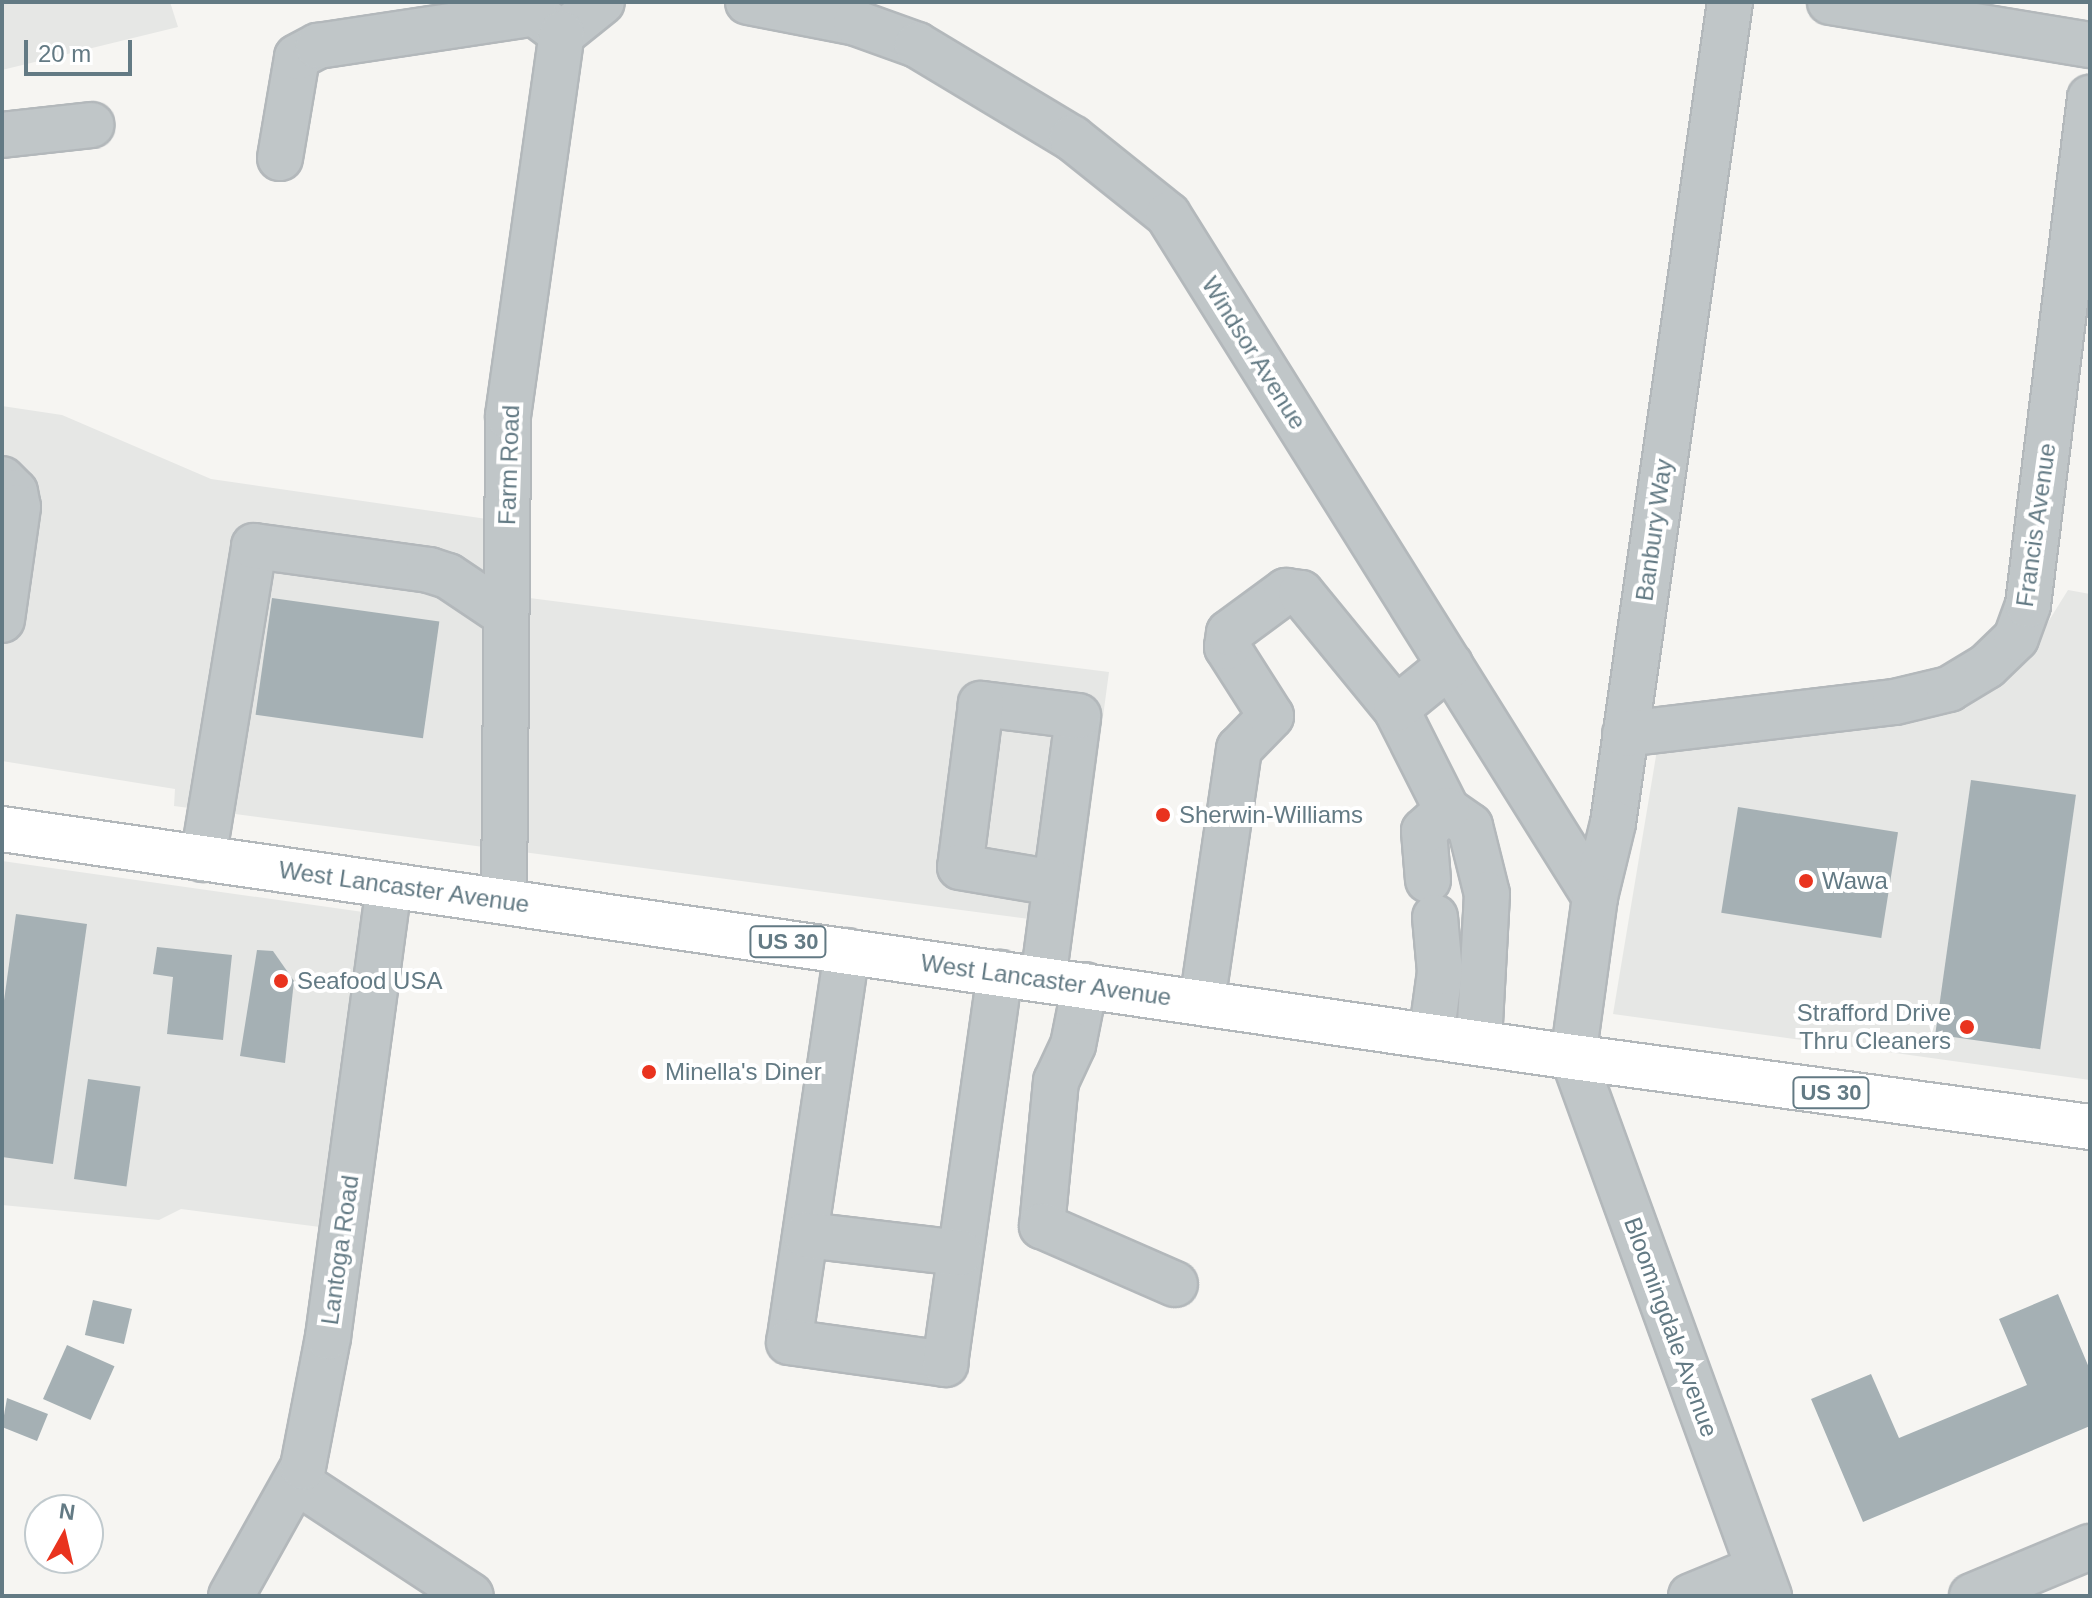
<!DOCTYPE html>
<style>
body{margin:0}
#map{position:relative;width:2092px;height:1598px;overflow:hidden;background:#f6f5f2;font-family:Helvetica,sans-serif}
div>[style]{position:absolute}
.built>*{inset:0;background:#e6e7e5}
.building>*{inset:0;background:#a5b0b4;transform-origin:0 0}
.roads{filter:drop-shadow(2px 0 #b3b8bb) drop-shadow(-2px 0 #b3b8bb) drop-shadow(0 2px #b3b8bb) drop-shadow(0 -2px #b3b8bb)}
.minor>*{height:44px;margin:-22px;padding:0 22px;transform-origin:22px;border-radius:22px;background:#c0c6c8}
.highway>*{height:44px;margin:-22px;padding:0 22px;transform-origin:22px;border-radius:22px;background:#fff}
.dots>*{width:22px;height:22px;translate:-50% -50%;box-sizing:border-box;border:4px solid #fff;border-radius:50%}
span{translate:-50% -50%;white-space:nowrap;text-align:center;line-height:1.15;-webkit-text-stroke:8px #fff;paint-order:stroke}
.shield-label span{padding:2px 6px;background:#fff;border:2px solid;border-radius:6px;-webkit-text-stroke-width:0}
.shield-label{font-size:22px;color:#637a84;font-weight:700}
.street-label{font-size:24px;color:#637a84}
.poi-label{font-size:24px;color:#637a84}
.left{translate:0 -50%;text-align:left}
.right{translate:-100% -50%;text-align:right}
.frame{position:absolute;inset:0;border:4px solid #637a84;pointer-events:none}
.north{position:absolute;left:24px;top:1494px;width:80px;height:80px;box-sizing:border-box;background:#fff;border:2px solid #c1cace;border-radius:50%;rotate:8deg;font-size:22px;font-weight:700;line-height:32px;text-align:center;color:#637a84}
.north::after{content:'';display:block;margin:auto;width:28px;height:36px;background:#e9331e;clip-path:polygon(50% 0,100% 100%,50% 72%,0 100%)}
.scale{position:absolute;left:24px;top:40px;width:108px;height:36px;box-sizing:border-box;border:4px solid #637a84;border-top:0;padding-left:10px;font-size:24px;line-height:28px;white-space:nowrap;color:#637a84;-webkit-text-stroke:6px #fff;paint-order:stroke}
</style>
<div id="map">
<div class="built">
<div style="clip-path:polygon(2px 2px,170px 2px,178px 27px,2px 70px)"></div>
<div style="clip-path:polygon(2px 406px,62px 415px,211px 479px,487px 519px,490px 593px,1109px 672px,1075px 925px,174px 806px,175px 789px,2px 761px)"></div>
<div style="clip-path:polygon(2068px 590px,2090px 594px,2090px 1080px,1613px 1014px,1658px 744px,1867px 725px,1961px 709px,2030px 651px)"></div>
<div style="clip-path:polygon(2px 861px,363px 912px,320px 1227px,181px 1209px,159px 1220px,2px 1205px)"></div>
</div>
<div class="building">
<div style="left:272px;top:598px;width:169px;height:118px;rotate:8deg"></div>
<div style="left:1971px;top:780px;width:106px;height:257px;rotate:8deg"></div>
<div style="left:1738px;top:807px;width:162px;height:107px;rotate:9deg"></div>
<div style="clip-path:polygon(16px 914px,87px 924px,53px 1164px,2px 1157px,2px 1015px)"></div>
<div style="clip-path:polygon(157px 947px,232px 955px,223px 1040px,167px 1034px,173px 977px,153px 974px)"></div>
<div style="clip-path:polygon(257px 950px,273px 951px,294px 981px,285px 1063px,240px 1056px)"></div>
<div style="left:88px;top:1079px;width:53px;height:101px;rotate:8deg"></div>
<div style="clip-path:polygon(2058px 1294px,2090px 1370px,2090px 1426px,1863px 1522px,1811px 1399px,1871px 1374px,1899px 1438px,2027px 1385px,1999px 1319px)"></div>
<div style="left:93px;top:1300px;width:40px;height:36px;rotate:13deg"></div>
<div style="left:67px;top:1345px;width:52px;height:59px;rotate:24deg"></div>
<div style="clip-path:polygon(7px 1398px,48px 1414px,37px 1441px,2px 1427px)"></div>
</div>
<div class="roads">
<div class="minor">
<div style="left:748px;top:2px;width:110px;rotate:11deg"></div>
<div style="left:856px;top:23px;width:65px;rotate:19.8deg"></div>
<div style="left:917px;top:45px;width:181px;rotate:31deg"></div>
<div style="left:1072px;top:138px;width:123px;rotate:38.7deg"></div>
<div style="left:1168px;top:215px;width:805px;rotate:57.95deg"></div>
<div style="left:1730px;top:2px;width:829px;rotate:98.11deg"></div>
<div style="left:1613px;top:823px;width:76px;rotate:103.7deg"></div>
<div style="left:1595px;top:897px;width:162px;rotate:97.8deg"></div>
<div style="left:1573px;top:1057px;width:574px;rotate:70.02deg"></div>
<div style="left:1830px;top:2px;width:264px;rotate:9.4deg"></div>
<div style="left:538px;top:16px;width:30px;rotate:37deg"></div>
<div style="left:562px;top:34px;width:51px;rotate:-38.7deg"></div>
<div style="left:2px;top:135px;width:90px;rotate:-6.4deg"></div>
<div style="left:280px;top:158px;width:102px;rotate:-80.4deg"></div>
<div style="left:297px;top:57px;width:24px;rotate:-28deg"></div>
<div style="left:318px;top:46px;width:219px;rotate:-8.6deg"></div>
<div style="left:2px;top:479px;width:18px;rotate:45deg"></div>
<div style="left:15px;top:492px;width:15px;rotate:79deg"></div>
<div style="left:18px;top:507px;width:114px;rotate:98.1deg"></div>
<div style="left:1396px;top:709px;width:113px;rotate:63.2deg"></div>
<div style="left:1447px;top:810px;width:28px;rotate:35deg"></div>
<div style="left:1470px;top:826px;width:70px;rotate:76deg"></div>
<div style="left:1487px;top:894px;width:149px;rotate:93.1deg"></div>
<div style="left:1625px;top:734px;width:272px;rotate:-6.8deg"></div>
<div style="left:1895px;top:702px;width:56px;rotate:-13.5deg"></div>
<div style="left:1949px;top:689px;width:44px;rotate:-31.2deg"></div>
<div style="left:1987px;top:666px;width:40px;rotate:-44deg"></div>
<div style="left:2016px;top:638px;width:35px;rotate:-70deg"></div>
<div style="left:2028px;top:605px;width:511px;rotate:-83.03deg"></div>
<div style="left:203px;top:859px;width:317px;rotate:-80.7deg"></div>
<div style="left:254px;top:546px;width:177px;rotate:7.8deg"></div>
<div style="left:429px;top:570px;width:20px;rotate:18deg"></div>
<div style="left:448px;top:576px;width:70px;rotate:33.9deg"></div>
<div style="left:1428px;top:880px;width:49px;rotate:-94.7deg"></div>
<div style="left:1424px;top:831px;width:31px;rotate:-42deg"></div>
<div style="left:504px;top:901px;width:485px;rotate:-89.5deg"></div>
<div style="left:508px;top:416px;width:386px;rotate:-82deg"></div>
<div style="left:847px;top:951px;width:395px;rotate:98.4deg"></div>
<div style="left:789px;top:1342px;width:158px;rotate:8deg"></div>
<div style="left:945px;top:1364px;width:395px;rotate:-82deg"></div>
<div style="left:1043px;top:980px;width:266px;rotate:-82.4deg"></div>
<div style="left:1078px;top:716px;width:98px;rotate:-172.9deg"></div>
<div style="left:981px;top:704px;width:164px;rotate:97.3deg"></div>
<div style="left:960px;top:867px;width:96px;rotate:9.6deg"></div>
<div style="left:1085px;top:985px;width:61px;rotate:101.3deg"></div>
<div style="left:1073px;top:1045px;width:40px;rotate:115deg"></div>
<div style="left:1056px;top:1081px;width:146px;rotate:95.5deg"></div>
<div style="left:1042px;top:1226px;width:145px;rotate:23.6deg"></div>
<div style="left:1202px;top:1003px;width:257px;rotate:-81.7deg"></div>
<div style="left:1239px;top:749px;width:46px;rotate:-45.9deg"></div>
<div style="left:1271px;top:716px;width:82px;rotate:-122.5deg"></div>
<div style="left:1227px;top:647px;width:14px;rotate:-82deg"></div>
<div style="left:1229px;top:633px;width:71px;rotate:-36.4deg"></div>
<div style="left:1286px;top:591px;width:15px;rotate:8deg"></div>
<div style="left:1301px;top:593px;width:150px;rotate:50.7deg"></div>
<div style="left:1396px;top:709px;width:70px;rotate:-39.2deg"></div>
<div style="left:1431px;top:1037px;width:66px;rotate:-82.1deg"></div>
<div style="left:1440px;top:972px;width:55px;rotate:-95.2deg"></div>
<div style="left:806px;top:1235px;width:155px;rotate:6.7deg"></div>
<div style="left:296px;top:1481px;width:209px;rotate:33.3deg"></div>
<div style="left:231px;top:1596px;width:148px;rotate:-60.8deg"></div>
<div style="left:303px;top:1467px;width:132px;rotate:-79.1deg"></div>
<div style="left:328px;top:1337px;width:455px;rotate:-82.3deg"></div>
<div style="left:1691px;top:1596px;width:71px;rotate:-22.2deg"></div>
<div style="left:1972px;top:1596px;width:128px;rotate:-22.6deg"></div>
</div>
<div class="highway">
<div style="left:2px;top:829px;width:1587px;rotate:8.26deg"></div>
<div style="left:1573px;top:1057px;width:522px;rotate:7.71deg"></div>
</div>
</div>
<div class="dots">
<div style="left:1163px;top:815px;background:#e9331e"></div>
<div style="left:1806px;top:881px;background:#e9331e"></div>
<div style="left:281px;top:981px;background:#e9331e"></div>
<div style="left:1967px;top:1027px;background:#e9331e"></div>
<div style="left:649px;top:1072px;background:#e9331e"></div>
</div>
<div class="shield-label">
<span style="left:788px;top:942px">US 30</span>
<span style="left:1831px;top:1093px">US 30</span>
</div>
<div class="street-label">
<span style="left:1254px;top:353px;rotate:58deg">Windsor Avenue</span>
<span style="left:509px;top:465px;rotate:-88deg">Farm Road</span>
<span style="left:2036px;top:525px;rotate:-82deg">Francis Avenue</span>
<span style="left:1654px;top:530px;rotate:-82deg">Banbury Way</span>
<span style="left:404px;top:887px;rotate:8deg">West Lancaster Avenue</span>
<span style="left:1046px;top:980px;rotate:8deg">West Lancaster Avenue</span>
<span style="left:340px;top:1250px;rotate:-82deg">Lantoga Road</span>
<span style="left:1671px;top:1327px;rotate:70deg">Bloomingdale Avenue</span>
</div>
<div class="poi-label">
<span class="left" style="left:1179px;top:815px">Sherwin-Williams</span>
<span class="left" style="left:1822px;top:881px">Wawa</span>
<span class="left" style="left:297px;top:981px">Seafood USA</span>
<span class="right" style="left:1951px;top:1027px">Strafford Drive<br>Thru Cleaners</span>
<span class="left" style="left:665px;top:1072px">Minella's Diner</span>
</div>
<div class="frame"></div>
<div class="north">N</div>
<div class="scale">20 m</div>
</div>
